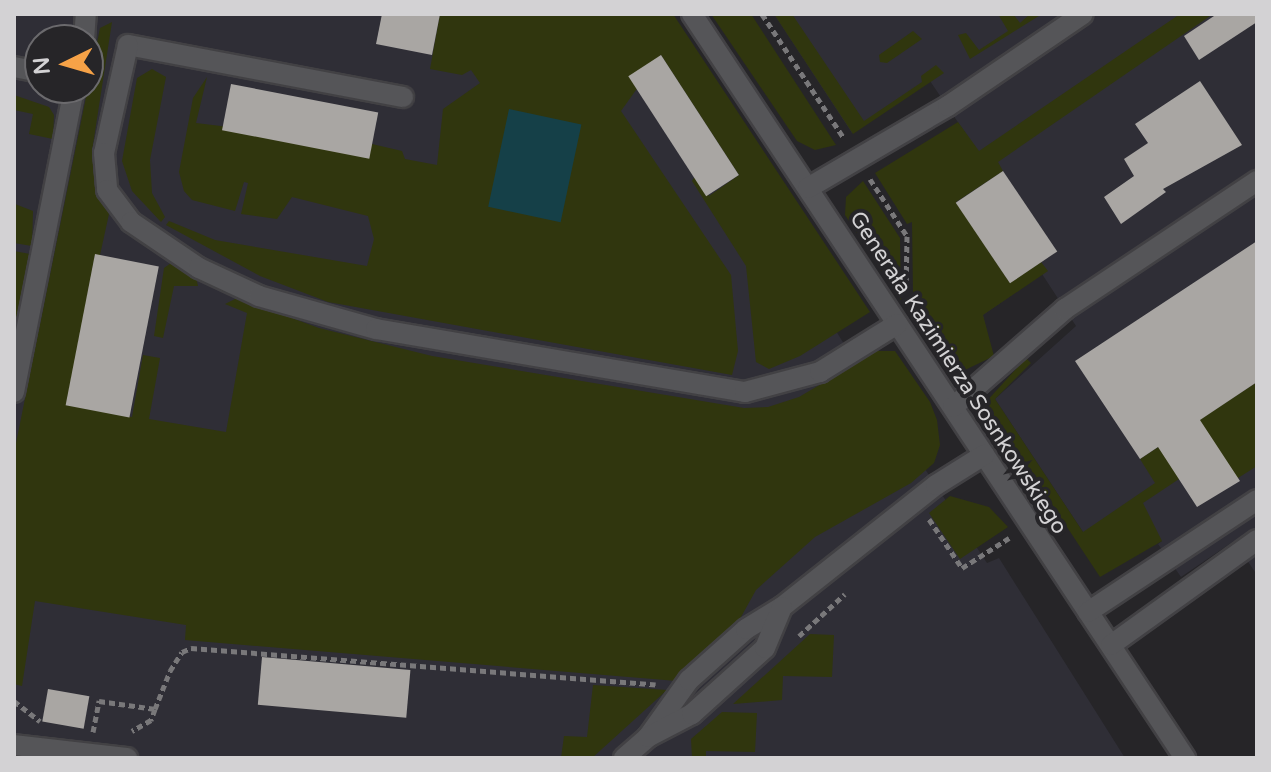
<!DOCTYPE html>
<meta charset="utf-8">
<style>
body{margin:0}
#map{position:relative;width:1271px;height:772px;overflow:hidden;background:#262528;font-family:"Varela Round",sans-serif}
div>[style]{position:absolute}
.built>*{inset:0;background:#2f2e36}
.green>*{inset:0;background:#30360e}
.water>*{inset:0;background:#154048;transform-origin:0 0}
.building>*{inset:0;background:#a9a6a3;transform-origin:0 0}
.path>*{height:5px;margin-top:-2.5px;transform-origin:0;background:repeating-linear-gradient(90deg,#79787a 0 6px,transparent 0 10px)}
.roads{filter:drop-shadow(2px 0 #424144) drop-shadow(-2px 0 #424144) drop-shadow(0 2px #424144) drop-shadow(0 -2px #424144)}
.minor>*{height:20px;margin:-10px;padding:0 10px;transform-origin:10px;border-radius:10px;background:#555558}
span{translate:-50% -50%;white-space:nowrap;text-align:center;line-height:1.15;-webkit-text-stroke:8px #262528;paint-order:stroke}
.street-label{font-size:22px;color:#d3d2d4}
.frame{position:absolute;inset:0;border:16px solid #d3d2d4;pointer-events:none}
.north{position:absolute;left:24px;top:24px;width:80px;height:80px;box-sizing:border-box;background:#262528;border:2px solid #6b6a6d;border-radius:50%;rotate:265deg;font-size:22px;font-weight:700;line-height:32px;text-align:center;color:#d3d2d4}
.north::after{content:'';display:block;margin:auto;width:28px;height:36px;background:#f6a247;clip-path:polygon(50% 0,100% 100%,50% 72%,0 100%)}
</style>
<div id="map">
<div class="built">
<div style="clip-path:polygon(evenodd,14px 14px,641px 14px,865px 378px,987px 563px,999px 558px,1125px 758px,14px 758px,14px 14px,40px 40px,88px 40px,88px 88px,40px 88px,40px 40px)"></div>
<div style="clip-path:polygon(774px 14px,1257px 14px,1257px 575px,1234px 541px,1181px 577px,1158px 544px,1162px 541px,1083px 532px,995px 399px,1076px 326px,1042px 274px,983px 315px,990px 345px,918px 218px,989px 168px,930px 81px,852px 133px)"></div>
</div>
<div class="green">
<div style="clip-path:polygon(440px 14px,673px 14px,870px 312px,800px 356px,769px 369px,756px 362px,746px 266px,692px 181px,695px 176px,709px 196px,739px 175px,661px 55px,621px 111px,731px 275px,738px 351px,732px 375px,328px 302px,260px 276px,166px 225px,169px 221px,215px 240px,367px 266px,374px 239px,368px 216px,292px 197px,277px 219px,241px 214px,248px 183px,244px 182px,235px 211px,192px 200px,184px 191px,179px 172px,193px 98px,207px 77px,196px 123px,372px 144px,402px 151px,405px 159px,437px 165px,443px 109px,480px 83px,471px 70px,462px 75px,430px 69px)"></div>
<div style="clip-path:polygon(711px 14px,751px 14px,836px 145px,815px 150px,797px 141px)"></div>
<div style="clip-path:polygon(774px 14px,792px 14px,864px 121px,922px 82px,921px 76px,936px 65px,944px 73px,853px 134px)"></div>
<div style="clip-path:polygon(998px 14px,1013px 14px,1020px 23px,1030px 14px,1042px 14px,970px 59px,958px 35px,966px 33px,979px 50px,1008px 31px)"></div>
<div style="clip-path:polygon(1180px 14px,1213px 14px,998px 162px,1003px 171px,956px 202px,1010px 283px,1041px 262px,1048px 271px,983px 315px,994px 356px,965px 370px,913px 293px,912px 222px,907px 224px,875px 173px,958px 122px,979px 151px)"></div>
<div style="clip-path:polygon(112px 22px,92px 151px,95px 186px,109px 214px,100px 255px,95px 255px,67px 405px,132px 417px,143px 355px,160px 358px,149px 419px,226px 432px,247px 313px,225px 304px,237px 298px,319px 328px,432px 356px,744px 408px,768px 407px,799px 397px,877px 351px,895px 351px,930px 402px,937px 420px,940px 445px,934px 463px,911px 483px,815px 537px,756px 590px,736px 626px,677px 681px,185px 640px,186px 625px,35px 601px,22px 686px,14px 684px,14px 453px,100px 28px)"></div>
<div style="clip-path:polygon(913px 31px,922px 39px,887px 63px,880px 62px,879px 55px)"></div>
<div style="clip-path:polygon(152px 69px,166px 77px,150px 160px,152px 193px,165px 217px,161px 222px,132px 191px,122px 161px,137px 78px)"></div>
<div style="clip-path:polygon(14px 95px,49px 107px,54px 115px,53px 139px,29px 134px,33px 114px,14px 110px)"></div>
<div style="clip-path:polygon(863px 181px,900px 238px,901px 300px,845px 215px,846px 197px)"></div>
<div style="clip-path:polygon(15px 204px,33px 211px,32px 246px,14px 243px)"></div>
<div style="clip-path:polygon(14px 251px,30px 254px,14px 332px)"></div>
<div style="clip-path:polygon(171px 263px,196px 277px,198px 286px,174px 286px,163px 338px,154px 336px,164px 268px)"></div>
<div style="clip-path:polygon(1026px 358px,1031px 363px,995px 399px,1083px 532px,1155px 483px,1140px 459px,1257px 382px,1257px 466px,1238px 478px,1179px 479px,1143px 503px,1162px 541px,1100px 577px,985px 403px)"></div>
<div style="clip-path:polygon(950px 496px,989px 507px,1008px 527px,960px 559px,929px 513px)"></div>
<div style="clip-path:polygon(810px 634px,834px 635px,832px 677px,783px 676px,782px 700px,733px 704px)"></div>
<div style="clip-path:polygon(593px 685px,667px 690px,592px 758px,561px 758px,564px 736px,587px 737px)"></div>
<div style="clip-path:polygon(722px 712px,757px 713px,755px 752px,706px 751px,706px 758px,692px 758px,691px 739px)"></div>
</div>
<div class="water">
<div style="left:509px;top:109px;width:74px;height:100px;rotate:12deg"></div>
</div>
<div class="building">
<div style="clip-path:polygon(382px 14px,440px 14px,432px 55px,376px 44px)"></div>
<div style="clip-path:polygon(1217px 14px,1257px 14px,1257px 22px,1199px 60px,1184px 36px)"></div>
<div style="left:661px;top:55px;width:143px;height:39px;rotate:57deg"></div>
<div style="clip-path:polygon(1200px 81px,1242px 145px,1163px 189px,1166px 192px,1121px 224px,1104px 197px,1134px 176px,1124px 159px,1148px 143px,1135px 124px)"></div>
<div style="left:231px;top:84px;width:150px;height:47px;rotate:11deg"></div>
<div style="left:1003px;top:171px;width:97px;height:57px;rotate:56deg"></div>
<div style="clip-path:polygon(1257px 241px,1257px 382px,1200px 420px,1240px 481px,1197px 507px,1158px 447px,1140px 459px,1075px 361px)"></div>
<div style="left:95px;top:254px;width:65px;height:154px;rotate:11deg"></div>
<div style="left:262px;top:657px;width:149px;height:48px;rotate:5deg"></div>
<div style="left:48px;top:689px;width:42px;height:33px;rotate:10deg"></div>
</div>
<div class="path">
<div style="left:762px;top:14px;width:147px;rotate:56.6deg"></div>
<div style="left:870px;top:179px;width:68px;rotate:57deg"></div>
<div style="left:907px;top:236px;width:55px;rotate:91deg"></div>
<div style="left:929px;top:519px;width:59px;rotate:56deg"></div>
<div style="left:962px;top:568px;width:56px;rotate:-32.6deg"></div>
<div style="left:799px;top:636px;width:62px;rotate:-42.4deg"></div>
<div style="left:14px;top:701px;width:33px;rotate:38deg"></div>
<div style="left:155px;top:709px;width:41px;rotate:-68.5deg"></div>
<div style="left:170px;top:671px;width:22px;rotate:-58deg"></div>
<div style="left:182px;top:652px;width:10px;rotate:-24deg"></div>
<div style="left:191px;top:648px;width:466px;rotate:4.5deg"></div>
<div style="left:93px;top:732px;width:32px;rotate:-79deg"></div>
<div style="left:99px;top:701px;width:57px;rotate:8.1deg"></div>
<div style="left:155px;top:709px;width:12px;rotate:110deg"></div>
<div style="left:151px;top:720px;width:22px;rotate:150deg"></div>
</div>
<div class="roads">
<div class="minor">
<div style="left:692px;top:14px;width:893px;rotate:56.47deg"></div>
<div style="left:84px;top:40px;width:26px;rotate:-86deg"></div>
<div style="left:14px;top:67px;width:26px;rotate:11deg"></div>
<div style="left:403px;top:97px;width:280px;rotate:-169.3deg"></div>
<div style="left:128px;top:45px;width:111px;rotate:102.5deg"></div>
<div style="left:104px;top:153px;width:37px;rotate:85deg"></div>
<div style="left:107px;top:190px;width:40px;rotate:53deg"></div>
<div style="left:131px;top:222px;width:82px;rotate:34.1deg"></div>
<div style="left:199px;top:268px;width:66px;rotate:25deg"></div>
<div style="left:259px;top:296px;width:122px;rotate:15.8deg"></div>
<div style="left:376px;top:329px;width:374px;rotate:9.7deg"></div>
<div style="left:745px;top:392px;width:78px;rotate:-14.9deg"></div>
<div style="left:820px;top:372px;width:91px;rotate:-31.9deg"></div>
<div style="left:808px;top:188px;width:162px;rotate:-30.4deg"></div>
<div style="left:948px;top:106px;width:163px;rotate:-34.3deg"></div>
<div style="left:14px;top:392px;width:310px;rotate:-78.8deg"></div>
<div style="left:953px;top:407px;width:149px;rotate:-41.2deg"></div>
<div style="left:1065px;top:309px;width:231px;rotate:-33.7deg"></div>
<div style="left:1088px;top:612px;width:203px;rotate:-33.5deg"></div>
<div style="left:1111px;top:645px;width:180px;rotate:-35.7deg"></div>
<div style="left:648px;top:737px;width:70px;rotate:-54.3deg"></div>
<div style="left:689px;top:680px;width:76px;rotate:-41.8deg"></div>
<div style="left:746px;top:629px;width:42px;rotate:-31.4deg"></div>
<div style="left:782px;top:607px;width:196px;rotate:-38.4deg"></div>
<div style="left:936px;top:485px;width:57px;rotate:-32deg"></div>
<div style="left:14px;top:745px;width:114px;rotate:6.6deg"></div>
<div style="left:624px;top:758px;width:32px;rotate:-41deg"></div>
<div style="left:648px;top:737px;width:50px;rotate:-27.6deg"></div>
<div style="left:692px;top:714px;width:98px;rotate:-42.1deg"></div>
<div style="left:765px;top:648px;width:44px;rotate:-67.5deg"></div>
</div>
</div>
<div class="street-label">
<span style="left:958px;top:373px;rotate:57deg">Generała Kazimierza Sosnkowskiego</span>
</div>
<div class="frame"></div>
<div class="north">N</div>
</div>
